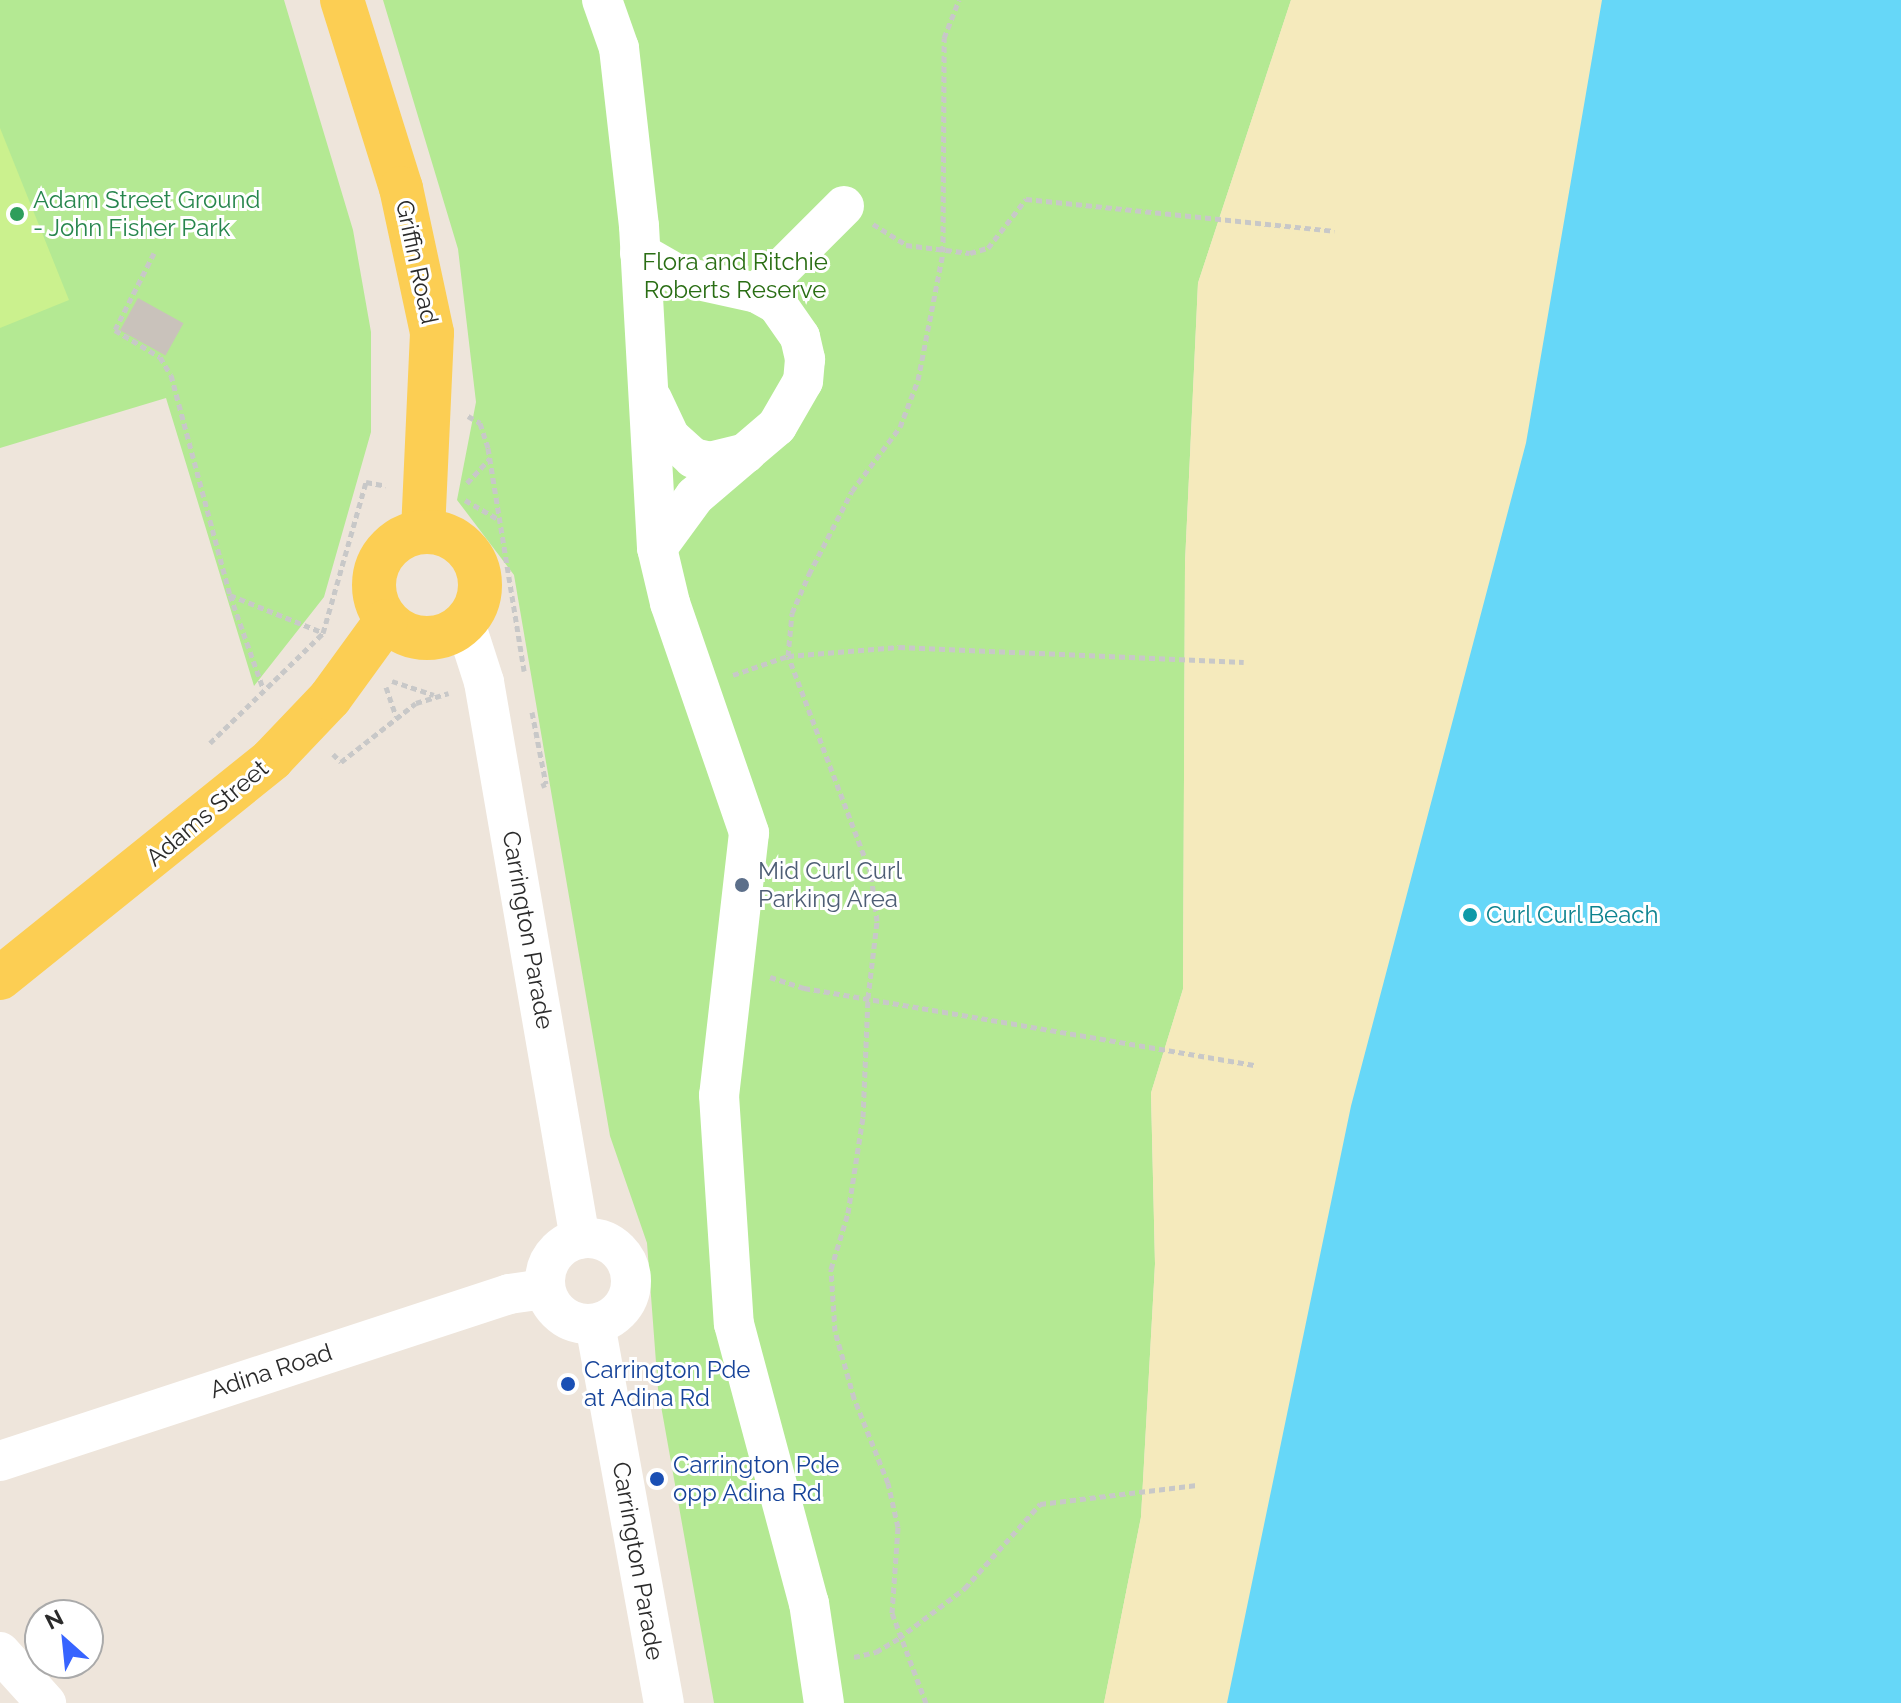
<!DOCTYPE html>
<style>
body{margin:0}
#map{position:relative;width:1901px;height:1703px;overflow:hidden;background:#eee5db;font-family:Raleway,sans-serif}
div>[style]{position:absolute}
.green>*{inset:0;background:#b4e993}
.sand>*{inset:0;background:#f5eabc}
.pitch>*{inset:0;background:#cbf18e}
.water>*{inset:0;background:#66d7f8}
.building>*{inset:0;background:#c9c2bb;transform-origin:0 0}
.path>*{height:5px;margin-top:-2.5px;transform-origin:0;background:repeating-linear-gradient(90deg,#c8c8c8 0 6px,transparent 0 10px)}
.minor>*{height:40px;margin:-20px;padding:0 20px;transform-origin:20px;border-radius:20px;background:#fff}
.minor>.ring{margin:-20px;padding:0;box-sizing:content-box;background:none;border:40px solid #fff;border-radius:50%}
.major>*{height:44px;margin:-22px;padding:0 22px;transform-origin:22px;border-radius:22px;background:#fcce53}
.major>.ring{margin:-22px;padding:0;box-sizing:content-box;background:none;border:44px solid #fcce53;border-radius:50%}
.dots>*{width:22px;height:22px;translate:-50% -50%;box-sizing:border-box;border:4px solid #fff;border-radius:50%}
span{translate:-50% -50%;white-space:nowrap;text-align:center;line-height:1.15;-webkit-text-stroke:6px #fff;paint-order:stroke}
.leisure-label{font-size:24px;color:#27864d}
.left{translate:0 -50%;text-align:left}
.street-label{font-size:24px;color:#2b2b2b}
.park-label{font-size:24px;color:#2a6e14}
.service-label{font-size:24px;color:#4e5e75}
.culture-label{font-size:24px;color:#0d838f}
.transit-label{font-size:24px;color:#164399}
.north{position:absolute;left:24px;top:1599px;width:80px;height:80px;box-sizing:border-box;background:#fff;border:2px solid #aaa;border-radius:50%;rotate:333deg;font-size:22px;font-weight:700;line-height:32px;text-align:center;color:#2b2b2b}
.north::after{content:'';display:block;margin:auto;width:28px;height:36px;background:#3764ff;clip-path:polygon(50% 0,100% 100%,50% 72%,0 100%)}
</style>
<div id="map">
<div class="green">
<div style="clip-path:polygon(0 0,284px 0,353px 230px,371px 332px,371px 432px,324px 597px,254px 686px,166px 398px,0 448px)"></div>
<div style="clip-path:polygon(383px 0,1291px 0,1198px 283px,1185px 563px,1183px 989px,1151px 1093px,1155px 1264px,1141px 1517px,1104px 1703px,714px 1703px,658px 1389px,647px 1243px,610px 1136px,514px 575px,457px 500px,476px 402px,458px 249px)"></div>
</div>
<div class="sand">
<div style="clip-path:polygon(1291px 0,1901px 0,1614px 1703px,1104px 1703px,1141px 1517px,1155px 1264px,1151px 1093px,1183px 989px,1185px 563px,1198px 283px)"></div>
</div>
<div class="pitch">
<div style="clip-path:polygon(0 128px,69px 300px,0 328px)"></div>
</div>
<div class="water">
<div style="clip-path:polygon(1602px 0,1901px 0,1901px 1703px,1227px 1703px,1351px 1106px,1526px 443px)"></div>
</div>
<div class="building">
<div style="left:138px;top:298px;width:52px;height:37px;rotate:29deg"></div>
</div>
<div class="path">
<div style="left:873px;top:224px;width:39px;rotate:32deg"></div>
<div style="left:906px;top:245px;width:64px;rotate:7.1deg"></div>
<div style="left:970px;top:253px;width:19px;rotate:-16deg"></div>
<div style="left:988px;top:248px;width:62px;rotate:-52.2deg"></div>
<div style="left:1026px;top:199px;width:310px;rotate:5.9deg"></div>
<div style="left:154px;top:253px;width:86px;rotate:116.9deg"></div>
<div style="left:115px;top:330px;width:52px;rotate:31deg"></div>
<div style="left:160px;top:357px;width:21px;rotate:59deg"></div>
<div style="left:171px;top:375px;width:228px;rotate:75deg"></div>
<div style="left:230px;top:595px;width:99px;rotate:70.5deg"></div>
<div style="left:468px;top:416px;width:14px;rotate:30deg"></div>
<div style="left:480px;top:423px;width:26px;rotate:72deg"></div>
<div style="left:488px;top:448px;width:226px;rotate:80.8deg"></div>
<div style="left:467px;top:483px;width:34px;rotate:-47deg"></div>
<div style="left:465px;top:500px;width:38px;rotate:30deg"></div>
<div style="left:230px;top:595px;width:101px;rotate:22deg"></div>
<div style="left:733px;top:675px;width:58px;rotate:-19.1deg"></div>
<div style="left:788px;top:656px;width:111px;rotate:-4.6deg"></div>
<div style="left:899px;top:647px;width:345px;rotate:2.5deg"></div>
<div style="left:392px;top:681px;width:44px;rotate:18.4deg"></div>
<div style="left:386px;top:687px;width:31px;rotate:71deg"></div>
<div style="left:532px;top:712px;width:73px;rotate:79deg"></div>
<div style="left:546px;top:784px;width:5px;rotate:158deg"></div>
<div style="left:210px;top:743px;width:158px;rotate:-44.2deg"></div>
<div style="left:323px;top:633px;width:157px;rotate:-74.1deg"></div>
<div style="left:366px;top:482px;width:20px;rotate:11deg"></div>
<div style="left:333px;top:754px;width:11px;rotate:45deg"></div>
<div style="left:341px;top:762px;width:95px;rotate:-38.2deg"></div>
<div style="left:416px;top:703px;width:34px;rotate:-17deg"></div>
<div style="left:770px;top:977px;width:36px;rotate:18deg"></div>
<div style="left:804px;top:988px;width:458px;rotate:9.7deg"></div>
<div style="left:854px;top:1657px;width:23px;rotate:-13deg"></div>
<div style="left:876px;top:1652px;width:27px;rotate:-31deg"></div>
<div style="left:899px;top:1638px;width:83px;rotate:-37.1deg"></div>
<div style="left:965px;top:1588px;width:113px;rotate:-48.2deg"></div>
<div style="left:1040px;top:1504px;width:158px;rotate:-6.9deg"></div>
<div style="left:926px;top:1703px;width:96px;rotate:-110.7deg"></div>
<div style="left:892px;top:1613px;width:86px;rotate:-86deg"></div>
<div style="left:898px;top:1527px;width:45px;rotate:-102.8deg"></div>
<div style="left:888px;top:1483px;width:92px;rotate:-111.8deg"></div>
<div style="left:854px;top:1398px;width:70px;rotate:-105.8deg"></div>
<div style="left:835px;top:1331px;width:62px;rotate:-93.7deg"></div>
<div style="left:831px;top:1269px;width:59px;rotate:-73.1deg"></div>
<div style="left:848px;top:1213px;width:97px;rotate:-81.1deg"></div>
<div style="left:863px;top:1117px;width:119px;rotate:-87.6deg"></div>
<div style="left:868px;top:998px;width:78px;rotate:-83.3deg"></div>
<div style="left:877px;top:921px;width:47px;rotate:-97.3deg"></div>
<div style="left:871px;top:874px;width:233px;rotate:-110.8deg"></div>
<div style="left:788px;top:656px;width:43px;rotate:-84.7deg"></div>
<div style="left:792px;top:613px;width:43px;rotate:-66.4deg"></div>
<div style="left:809px;top:574px;width:93px;rotate:-62.6deg"></div>
<div style="left:852px;top:491px;width:80px;rotate:-53.1deg"></div>
<div style="left:900px;top:427px;width:50px;rotate:-69deg"></div>
<div style="left:918px;top:380px;width:130px;rotate:-78.9deg"></div>
<div style="left:943px;top:252px;width:214px;rotate:-89.7deg"></div>
<div style="left:944px;top:38px;width:41px;rotate:-68.5deg"></div>
</div>
<div class="minor">
<div style="left:602px;top:0;width:51px;rotate:70.5deg"></div>
<div style="left:619px;top:48px;width:179px;rotate:83.6deg"></div>
<div style="left:639px;top:226px;width:323px;rotate:86.8deg"></div>
<div style="left:657px;top:548px;width:57px;rotate:76.7deg"></div>
<div style="left:670px;top:603px;width:243px;rotate:71deg"></div>
<div style="left:749px;top:833px;width:264px;rotate:96.5deg"></div>
<div style="left:719px;top:1095px;width:229px;rotate:86.3deg"></div>
<div style="left:734px;top:1324px;width:289px;rotate:75deg"></div>
<div style="left:809px;top:1603px;width:101px;rotate:81.5deg"></div>
<div style="left:640px;top:253px;width:46px;rotate:29.9deg"></div>
<div style="left:680px;top:276px;width:79px;rotate:12.4deg"></div>
<div style="left:757px;top:293px;width:23px;rotate:29deg"></div>
<div style="left:777px;top:304px;width:40px;rotate:55.1deg"></div>
<div style="left:800px;top:337px;width:23px;rotate:77deg"></div>
<div style="left:805px;top:359px;width:22px;rotate:95deg"></div>
<div style="left:803px;top:381px;width:52px;rotate:120deg"></div>
<div style="left:777px;top:426px;width:108px;rotate:139.5deg"></div>
<div style="left:695px;top:496px;width:64px;rotate:126.2deg"></div>
<div style="left:757px;top:293px;width:123px;rotate:-45deg"></div>
<div style="left:652px;top:399px;width:42px;rotate:64.7deg"></div>
<div style="left:670px;top:437px;width:31px;rotate:42deg"></div>
<div style="left:693px;top:458px;width:17px;rotate:13deg"></div>
<div style="left:710px;top:462px;width:37px;rotate:-14deg"></div>
<div style="left:465px;top:623px;width:62px;rotate:72.1deg"></div>
<div style="left:484px;top:682px;width:565px;rotate:80.22deg"></div>
<div class="ring" style="left:545px;top:1238px;width:46px;height:46px"></div>
<div style="left:595px;top:1324px;width:385px;rotate:79.7deg"></div>
<div style="left:0;top:1461px;width:536px;rotate:-18.16deg"></div>
<div style="left:509px;top:1294px;width:36px;rotate:-8deg"></div>
<div style="left:0;top:1652px;width:69px;rotate:48deg"></div>
</div>
<div class="major">
<div style="left:342px;top:0;width:197px;rotate:72.6deg"></div>
<div style="left:401px;top:188px;width:148px;rotate:77.9deg"></div>
<div style="left:432px;top:333px;width:199px;rotate:92.6deg"></div>
<div class="ring" style="left:374px;top:532px;width:62px;height:62px"></div>
<div style="left:0;top:978px;width:349px;rotate:-38.8deg"></div>
<div style="left:272px;top:759px;width:84px;rotate:-46.4deg"></div>
<div style="left:330px;top:698px;width:95px;rotate:-54deg"></div>
</div>
<div class="dots">
<div style="left:17px;top:214px;background:#2e9e5b"></div>
<div style="left:742px;top:885px;background:#5c6f8a"></div>
<div style="left:1470px;top:915px;background:#0f9aa8"></div>
<div style="left:568px;top:1384px;background:#1a4fb4"></div>
<div style="left:657px;top:1479px;background:#1a4fb4"></div>
</div>
<div class="leisure-label">
<span class="left" style="left:33px;top:214px">Adam Street Ground<br>- John Fisher Park</span>
</div>
<div class="street-label">
<span style="left:417px;top:262px;rotate:78deg">Griffin Road</span>
<span style="left:207px;top:813px;rotate:-40deg">Adams Street</span>
<span style="left:528px;top:930px;rotate:80deg">Carrington Parade</span>
<span style="left:271px;top:1371px;rotate:-18deg">Adina Road</span>
<span style="left:638px;top:1561px;rotate:80deg">Carrington Parade</span>
</div>
<div class="park-label">
<span style="left:735px;top:276px">Flora and Ritchie<br>Roberts Reserve</span>
</div>
<div class="service-label">
<span class="left" style="left:758px;top:885px">Mid Curl Curl<br>Parking Area</span>
</div>
<div class="culture-label">
<span class="left" style="left:1486px;top:915px">Curl Curl Beach</span>
</div>
<div class="transit-label">
<span class="left" style="left:584px;top:1384px">Carrington Pde<br>at Adina Rd</span>
<span class="left" style="left:673px;top:1479px">Carrington Pde<br>opp Adina Rd</span>
</div>
<div class="north">N</div>
</div>
